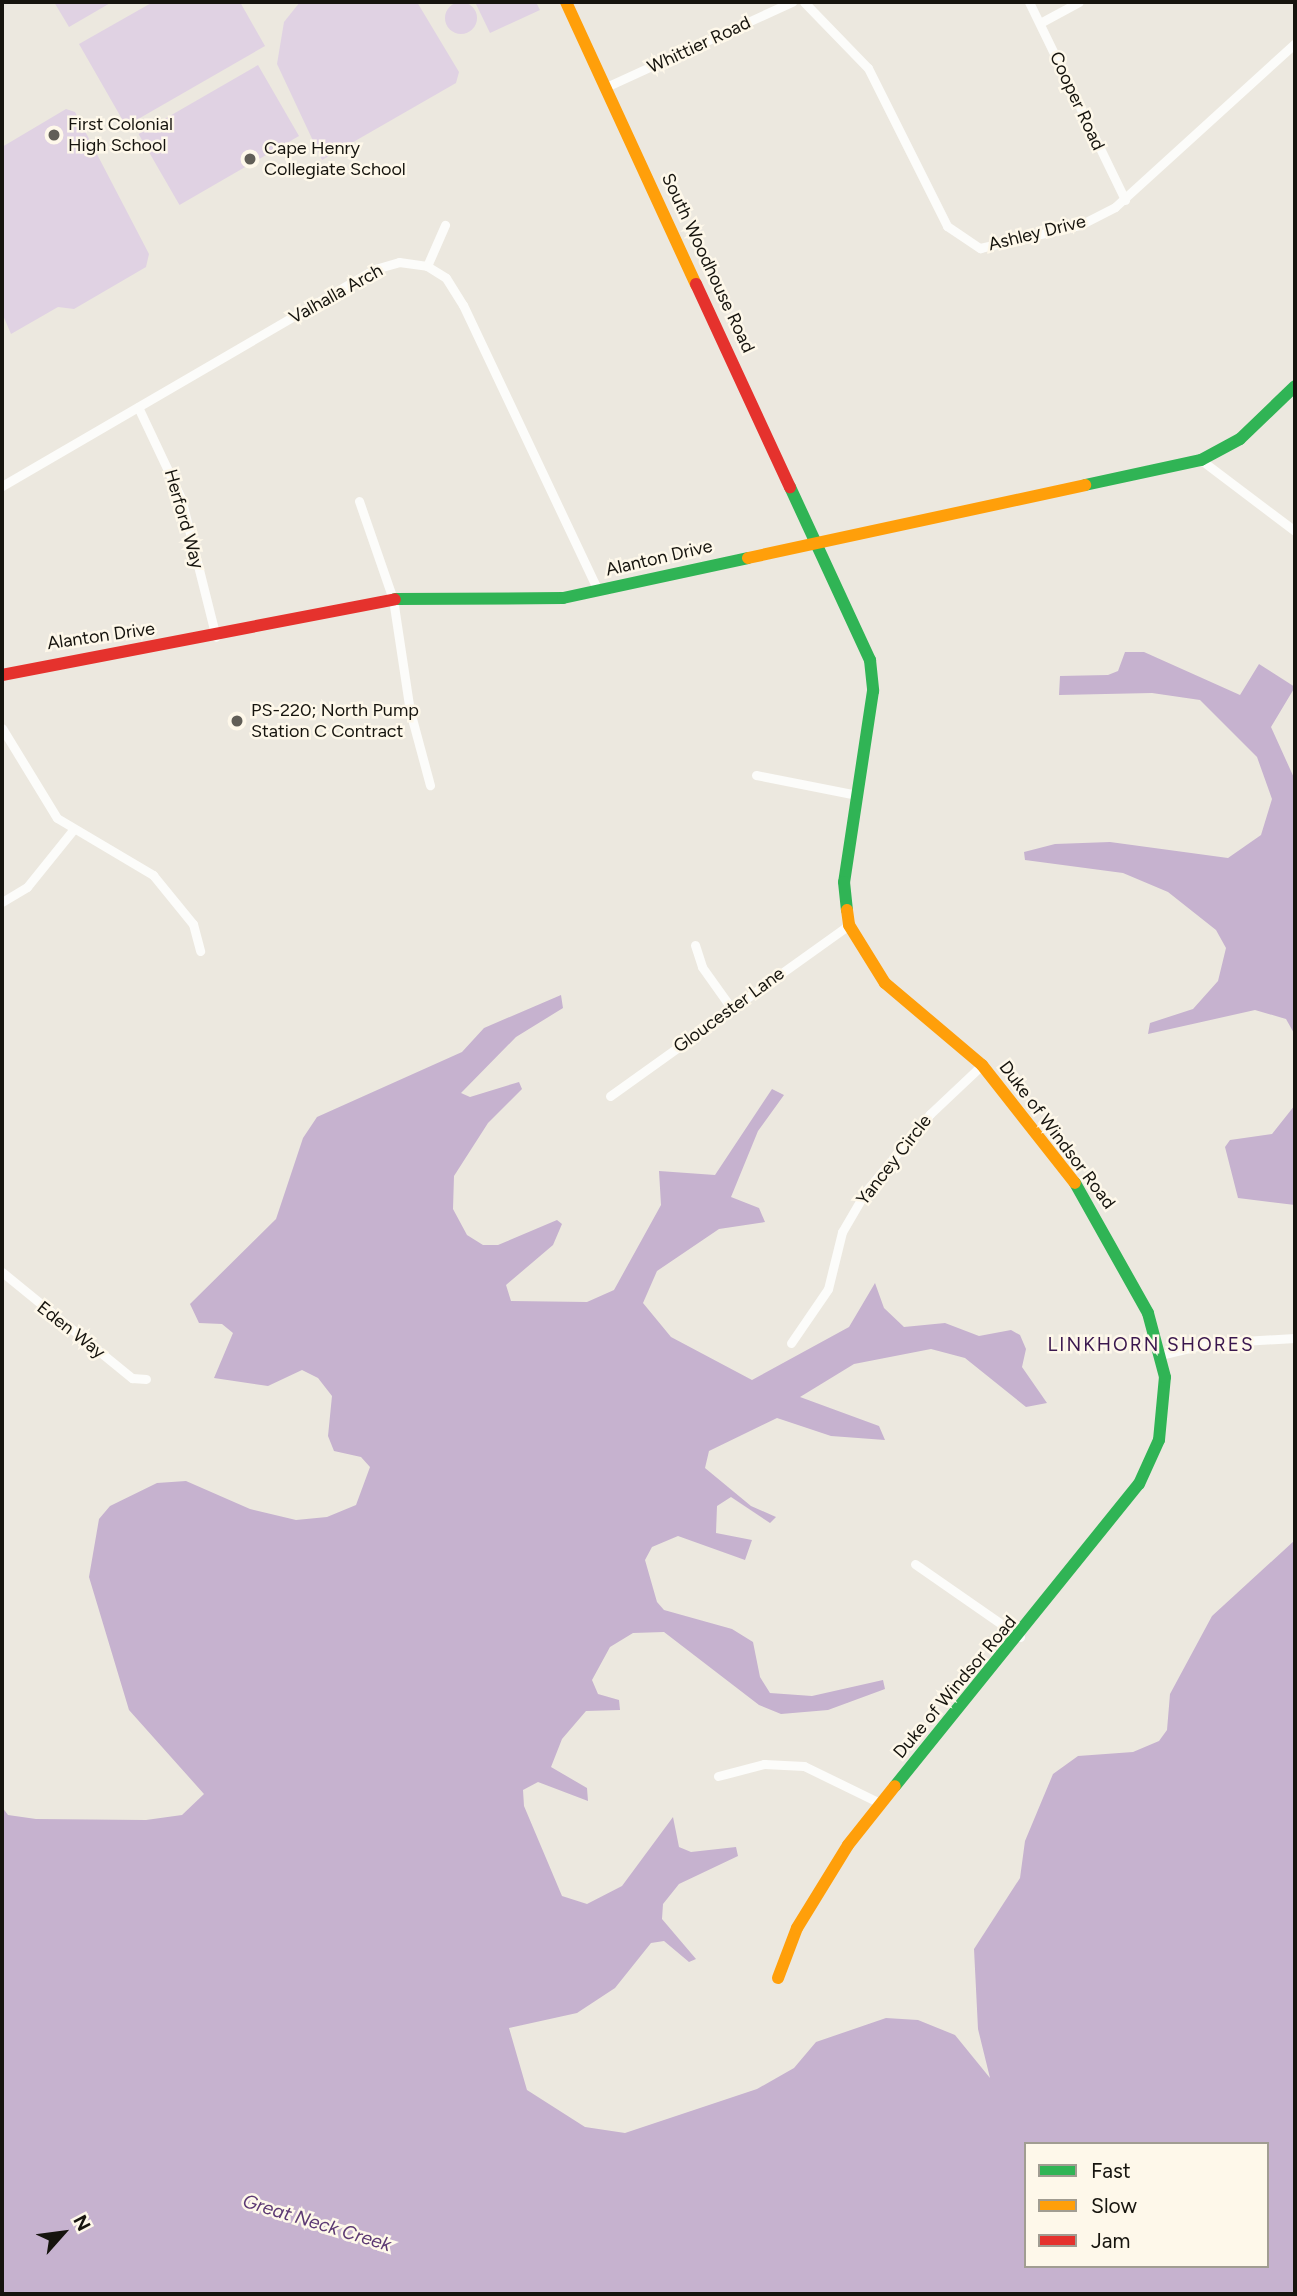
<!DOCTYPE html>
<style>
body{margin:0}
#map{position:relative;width:1297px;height:2296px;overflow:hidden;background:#ece8df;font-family:Figtree,sans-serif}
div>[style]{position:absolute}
.green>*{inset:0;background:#e0d2e3;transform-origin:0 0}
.round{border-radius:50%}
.water>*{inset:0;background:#c6b2cf}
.street>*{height:9px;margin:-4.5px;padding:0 4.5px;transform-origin:4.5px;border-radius:4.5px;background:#fcfcfa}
.fast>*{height:12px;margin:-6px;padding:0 6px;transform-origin:6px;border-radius:6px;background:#30b455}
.slow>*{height:12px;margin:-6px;padding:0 6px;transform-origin:6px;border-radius:6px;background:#ff9f0a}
.jam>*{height:12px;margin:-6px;padding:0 6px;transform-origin:6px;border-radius:6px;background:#e5322d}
.dots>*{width:19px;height:19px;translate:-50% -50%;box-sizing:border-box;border:4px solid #fef8ea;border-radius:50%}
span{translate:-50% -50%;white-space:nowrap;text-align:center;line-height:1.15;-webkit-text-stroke:5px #fef8ea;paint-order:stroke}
.street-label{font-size:18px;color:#16140e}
.poi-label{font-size:18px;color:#16140e}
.left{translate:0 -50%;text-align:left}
.neighbourhood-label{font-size:19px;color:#3a174e;letter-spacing:2px}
.water-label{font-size:19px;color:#5c3973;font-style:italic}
.frame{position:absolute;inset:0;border:4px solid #16140e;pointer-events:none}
.legend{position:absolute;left:1024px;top:2142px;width:245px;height:126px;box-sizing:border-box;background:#fef8ea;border:2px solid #a19d92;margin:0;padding:9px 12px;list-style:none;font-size:21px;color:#16140e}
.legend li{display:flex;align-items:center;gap:14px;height:35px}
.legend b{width:35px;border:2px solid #a19d92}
.north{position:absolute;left:28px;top:2198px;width:70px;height:70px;-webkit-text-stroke:5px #fef8ea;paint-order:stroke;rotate:62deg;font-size:19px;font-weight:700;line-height:28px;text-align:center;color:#16140e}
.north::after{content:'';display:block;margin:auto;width:24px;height:32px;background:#16140e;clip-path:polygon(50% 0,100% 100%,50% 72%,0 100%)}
</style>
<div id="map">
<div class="green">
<div class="round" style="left:445px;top:2px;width:32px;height:32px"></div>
<div style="clip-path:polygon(54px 2px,112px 2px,69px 27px)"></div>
<div style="clip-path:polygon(153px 2px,240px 2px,265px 46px,126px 126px,79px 44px)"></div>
<div style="clip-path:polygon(300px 2px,417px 2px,459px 72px,456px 83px,322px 160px,277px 64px,284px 22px)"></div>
<div style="clip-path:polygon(475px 2px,536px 2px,540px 10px,490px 33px)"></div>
<div style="left:258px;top:65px;width:82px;height:138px;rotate:60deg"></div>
<div style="clip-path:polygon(66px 109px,75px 112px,149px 254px,146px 267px,74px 309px,58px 307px,11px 334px,2px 313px,2px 147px)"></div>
</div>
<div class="water">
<div style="clip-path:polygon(1125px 652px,1144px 652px,1240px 695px,1259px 664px,1295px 687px,1271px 727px,1295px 780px,1295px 1035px,1286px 1019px,1255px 1010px,1148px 1034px,1150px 1023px,1193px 1009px,1218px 981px,1226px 948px,1216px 930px,1168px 892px,1123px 873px,1025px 860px,1024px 852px,1055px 844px,1110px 842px,1228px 858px,1261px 835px,1272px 799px,1257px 757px,1200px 700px,1152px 693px,1059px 695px,1060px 676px,1108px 675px,1118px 671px)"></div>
<div style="clip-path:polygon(evenodd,561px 995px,563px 1008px,516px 1037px,461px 1093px,470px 1097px,519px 1082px,522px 1089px,488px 1123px,454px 1176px,453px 1209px,467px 1235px,483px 1245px,498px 1245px,557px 1220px,562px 1224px,553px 1245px,506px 1285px,511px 1301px,587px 1302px,614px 1290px,661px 1205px,659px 1171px,715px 1175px,772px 1089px,784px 1095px,758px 1131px,731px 1197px,759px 1208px,765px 1222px,719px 1229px,657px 1271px,643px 1303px,671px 1337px,752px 1380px,849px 1327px,875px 1283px,884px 1308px,904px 1327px,945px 1323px,979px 1336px,1011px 1330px,1020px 1335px,1026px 1349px,1022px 1367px,1047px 1403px,1026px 1407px,965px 1358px,931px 1349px,854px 1364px,800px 1397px,879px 1426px,885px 1440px,831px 1436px,777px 1418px,709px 1451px,705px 1468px,751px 1506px,776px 1517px,770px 1523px,731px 1497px,717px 1506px,716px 1533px,752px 1540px,745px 1560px,678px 1536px,652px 1547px,645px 1560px,657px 1602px,664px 1610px,732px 1629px,753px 1642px,760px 1677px,770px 1693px,812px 1696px,883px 1680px,885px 1689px,828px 1710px,781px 1714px,759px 1705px,664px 1632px,633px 1633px,610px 1647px,592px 1680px,598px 1694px,619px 1700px,620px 1710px,586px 1711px,562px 1739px,551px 1767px,587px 1788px,588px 1801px,538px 1782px,523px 1790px,524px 1806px,562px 1896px,587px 1904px,622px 1886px,673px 1817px,679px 1847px,691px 1852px,736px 1847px,738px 1856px,679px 1884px,663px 1904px,662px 1919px,696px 1959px,689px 1962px,664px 1941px,651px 1943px,615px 1988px,577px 2013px,509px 2028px,527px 2090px,585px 2127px,625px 2133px,757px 2089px,794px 2068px,816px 2042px,886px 2018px,918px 2020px,955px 2035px,990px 2078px,978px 2029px,974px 1949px,1020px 1878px,1025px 1841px,1053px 1774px,1078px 1756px,1133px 1752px,1159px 1741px,1167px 1730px,1170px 1694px,1212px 1616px,1295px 1540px,1295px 2294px,2px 2294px,2px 1807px,8px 1815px,36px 1819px,146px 1820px,182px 1815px,204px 1794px,129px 1710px,89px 1577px,99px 1519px,110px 1506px,157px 1483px,186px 1481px,250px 1509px,296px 1520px,327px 1517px,356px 1505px,370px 1467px,361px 1457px,334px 1451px,328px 1436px,332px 1396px,318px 1378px,302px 1370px,268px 1386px,214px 1378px,233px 1333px,222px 1324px,199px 1323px,190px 1304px,276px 1219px,303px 1138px,317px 1117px,462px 1052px,484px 1028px,561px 995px,1026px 2144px,1267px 2144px,1267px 2266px,1026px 2266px,1026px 2144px)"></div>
<div style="clip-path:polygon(1295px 1105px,1295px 1205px,1238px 1198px,1225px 1147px,1230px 1140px,1272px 1134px)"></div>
</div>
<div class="street">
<div style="left:804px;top:2px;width:92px;rotate:45.9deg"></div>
<div style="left:868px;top:68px;width:177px;rotate:63.4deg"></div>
<div style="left:947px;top:226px;width:40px;rotate:34deg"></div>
<div style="left:980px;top:248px;width:103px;rotate:-13deg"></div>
<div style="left:1080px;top:225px;width:39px;rotate:-27deg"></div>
<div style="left:1115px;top:207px;width:244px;rotate:-42.3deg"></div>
<div style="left:1029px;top:2px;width:220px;rotate:64.1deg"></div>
<div style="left:1040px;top:23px;width:44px;rotate:-28.3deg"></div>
<div style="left:606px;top:87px;width:205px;rotate:-24.6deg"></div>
<div style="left:427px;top:266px;width:45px;rotate:-66.3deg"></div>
<div style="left:138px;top:407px;width:101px;rotate:64.7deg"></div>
<div style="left:181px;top:498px;width:143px;rotate:75.9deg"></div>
<div style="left:1201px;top:460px;width:118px;rotate:37.1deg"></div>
<div style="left:2px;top:486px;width:432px;rotate:-30.2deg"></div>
<div style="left:375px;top:269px;width:25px;rotate:-16deg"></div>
<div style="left:399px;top:262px;width:28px;rotate:8deg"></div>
<div style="left:427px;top:266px;width:22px;rotate:32deg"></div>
<div style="left:446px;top:278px;width:32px;rotate:58deg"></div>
<div style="left:463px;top:305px;width:316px;rotate:64.7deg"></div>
<div style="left:359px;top:501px;width:104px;rotate:70.9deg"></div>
<div style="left:393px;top:599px;width:113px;rotate:81.4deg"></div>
<div style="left:410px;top:711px;width:77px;rotate:74.9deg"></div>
<div style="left:2px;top:728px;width:105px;rotate:58.6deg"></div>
<div style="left:57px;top:818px;width:112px;rotate:30.7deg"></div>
<div style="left:153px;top:875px;width:63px;rotate:50.8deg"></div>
<div style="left:193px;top:924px;width:28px;rotate:75deg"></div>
<div style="left:756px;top:775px;width:103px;rotate:11.2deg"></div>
<div style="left:2px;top:902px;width:29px;rotate:-31deg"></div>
<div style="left:27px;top:887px;width:73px;rotate:-51.1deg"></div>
<div style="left:695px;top:945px;width:23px;rotate:72deg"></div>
<div style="left:702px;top:967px;width:52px;rotate:54.5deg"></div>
<div style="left:610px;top:1096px;width:294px;rotate:-35.6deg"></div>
<div style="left:2px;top:1272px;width:168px;rotate:39.2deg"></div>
<div style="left:132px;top:1378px;width:14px;rotate:4deg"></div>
<div style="left:791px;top:1343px;width:65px;rotate:-55.6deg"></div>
<div style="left:828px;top:1289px;width:59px;rotate:-76.2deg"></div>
<div style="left:842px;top:1232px;width:48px;rotate:-59.7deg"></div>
<div style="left:866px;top:1191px;width:100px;rotate:-50.3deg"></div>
<div style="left:930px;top:1114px;width:71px;rotate:-43.3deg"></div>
<div style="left:1161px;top:1355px;width:50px;rotate:-13.8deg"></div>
<div style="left:1210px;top:1343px;width:85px;rotate:-3.4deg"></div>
<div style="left:915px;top:1564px;width:128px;rotate:34.8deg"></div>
<div style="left:718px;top:1776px;width:48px;rotate:-14.6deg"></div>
<div style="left:764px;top:1764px;width:40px;rotate:2.9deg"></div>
<div style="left:804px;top:1766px;width:85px;rotate:26deg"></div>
</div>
<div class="fast">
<div style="left:1085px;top:485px;width:119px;rotate:-12.2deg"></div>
<div style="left:1201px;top:460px;width:44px;rotate:-28.3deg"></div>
<div style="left:1240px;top:439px;width:76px;rotate:-43.9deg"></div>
<div style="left:790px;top:487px;width:191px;rotate:65.2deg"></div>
<div style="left:870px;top:660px;width:31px;rotate:84deg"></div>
<div style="left:873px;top:691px;width:193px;rotate:98.6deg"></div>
<div style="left:844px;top:882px;width:28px;rotate:84deg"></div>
<div style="left:395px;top:599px;width:168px;rotate:-0.3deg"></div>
<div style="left:563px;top:598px;width:189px;rotate:-12.2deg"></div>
<div style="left:895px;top:1786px;width:388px;rotate:-51.1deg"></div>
<div style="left:1139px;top:1484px;width:48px;rotate:-65.6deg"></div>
<div style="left:1159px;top:1440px;width:63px;rotate:-84.6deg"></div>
<div style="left:1165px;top:1377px;width:66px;rotate:-104.9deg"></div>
<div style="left:1148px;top:1313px;width:149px;rotate:-119.3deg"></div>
</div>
<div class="slow">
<div style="left:566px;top:2px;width:311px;rotate:65.3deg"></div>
<div style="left:748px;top:558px;width:345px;rotate:-12.2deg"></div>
<div style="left:847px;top:910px;width:15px;rotate:82deg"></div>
<div style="left:849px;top:925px;width:68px;rotate:58.2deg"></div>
<div style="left:885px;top:983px;width:127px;rotate:40.2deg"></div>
<div style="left:982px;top:1065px;width:150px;rotate:51.8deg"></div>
<div style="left:778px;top:1978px;width:53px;rotate:-69.2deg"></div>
<div style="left:797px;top:1928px;width:97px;rotate:-58.4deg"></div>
<div style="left:848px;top:1845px;width:75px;rotate:-51.5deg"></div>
</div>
<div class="jam">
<div style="left:696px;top:284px;width:224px;rotate:65.2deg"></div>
<div style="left:2px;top:675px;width:400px;rotate:-10.9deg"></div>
</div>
<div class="dots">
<div style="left:54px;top:135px;background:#615e57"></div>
<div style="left:250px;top:159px;background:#615e57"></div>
<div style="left:237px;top:721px;background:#615e57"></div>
</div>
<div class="street-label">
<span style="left:699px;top:45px;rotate:-25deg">Whittier Road</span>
<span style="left:1077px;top:101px;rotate:65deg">Cooper Road</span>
<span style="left:1037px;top:233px;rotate:-14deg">Ashley Drive</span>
<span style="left:708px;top:263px;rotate:65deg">South Woodhouse Road</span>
<span style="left:336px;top:294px;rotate:-29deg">Valhalla Arch</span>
<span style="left:184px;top:519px;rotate:74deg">Herford Way</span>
<span style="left:659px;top:558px;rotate:-13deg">Alanton Drive</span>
<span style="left:101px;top:636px;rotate:-8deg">Alanton Drive</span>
<span style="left:729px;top:1010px;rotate:-36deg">Gloucester Lane</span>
<span style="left:1057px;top:1135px;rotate:53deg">Duke of Windsor Road</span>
<span style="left:894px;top:1160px;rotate:-52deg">Yancey Circle</span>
<span style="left:71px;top:1330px;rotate:38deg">Eden Way</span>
<span style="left:955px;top:1687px;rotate:-50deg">Duke of Windsor Road</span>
</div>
<div class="poi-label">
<span class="left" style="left:68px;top:135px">First Colonial<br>High School</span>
<span class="left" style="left:264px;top:159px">Cape Henry<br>Collegiate School</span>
<span class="left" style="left:251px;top:721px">PS-220; North Pump<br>Station C Contract</span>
</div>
<div class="neighbourhood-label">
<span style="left:1151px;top:1345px">LINKHORN SHORES</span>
</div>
<div class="water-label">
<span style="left:317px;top:2223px;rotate:17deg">Great Neck Creek</span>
</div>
<div class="frame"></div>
<ul class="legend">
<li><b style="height:9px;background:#30b455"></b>Fast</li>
<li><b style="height:9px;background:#ff9f0a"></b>Slow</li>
<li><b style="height:9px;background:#e5322d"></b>Jam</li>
</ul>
<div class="north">N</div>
</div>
